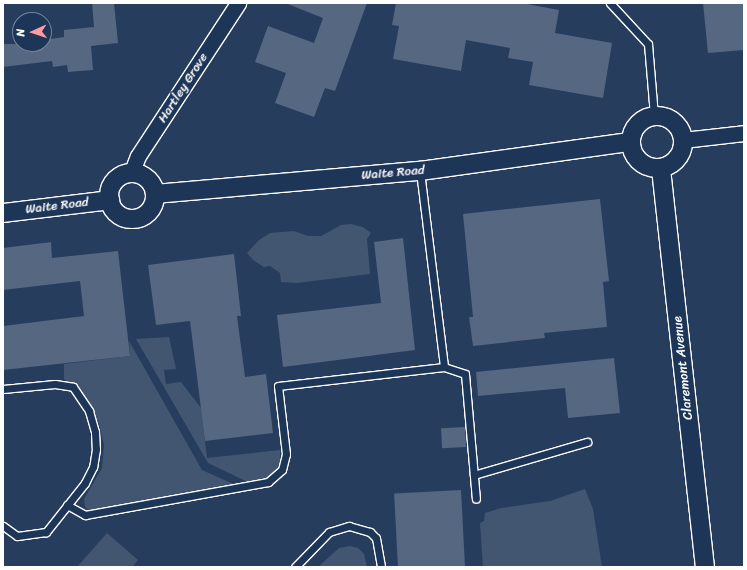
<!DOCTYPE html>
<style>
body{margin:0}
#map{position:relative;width:747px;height:570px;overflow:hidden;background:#263d5e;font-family:Sriracha,sans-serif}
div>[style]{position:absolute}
.green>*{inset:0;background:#425672}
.building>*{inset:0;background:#556781;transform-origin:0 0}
.roads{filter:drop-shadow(1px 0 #fff) drop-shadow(-1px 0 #fff) drop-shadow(0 1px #fff) drop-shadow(0 -1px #fff)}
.service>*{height:7px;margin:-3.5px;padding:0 3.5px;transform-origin:3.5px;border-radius:3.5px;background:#1d3557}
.minor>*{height:15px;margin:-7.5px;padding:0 7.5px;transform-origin:7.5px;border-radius:7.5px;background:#1d3557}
.tertiary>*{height:18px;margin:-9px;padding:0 9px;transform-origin:9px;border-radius:9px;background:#1d3557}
.tertiary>.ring{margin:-9px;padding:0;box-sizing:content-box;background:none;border:18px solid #1d3557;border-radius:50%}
span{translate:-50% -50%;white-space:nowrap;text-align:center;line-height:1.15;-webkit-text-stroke:3px #1d3557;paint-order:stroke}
.street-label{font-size:13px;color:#fff}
.frame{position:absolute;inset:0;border:4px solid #fff;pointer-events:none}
.north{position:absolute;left:12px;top:12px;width:40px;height:40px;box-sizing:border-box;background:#1d3557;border:1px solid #77869a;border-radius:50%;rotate:267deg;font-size:11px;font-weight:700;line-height:16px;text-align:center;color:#fff}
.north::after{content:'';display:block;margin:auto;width:14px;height:18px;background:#ff9aa2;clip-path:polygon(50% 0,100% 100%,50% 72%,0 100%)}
</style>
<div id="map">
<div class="green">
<div style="clip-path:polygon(351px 224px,363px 227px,371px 233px,367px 239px,370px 274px,297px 283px,281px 282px,280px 273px,270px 266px,264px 267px,253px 260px,247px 253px,259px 240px,270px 233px,294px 231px,308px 236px,321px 236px,341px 225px)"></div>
<div style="clip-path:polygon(169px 337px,176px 369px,164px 370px,166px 384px,181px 382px,201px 408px,207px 458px,280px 450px,280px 461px,277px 469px,268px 478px,252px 484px,208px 463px,136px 339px)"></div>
<div style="clip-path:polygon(129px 341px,202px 470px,238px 486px,90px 511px,85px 507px,84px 499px,102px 468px,104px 445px,99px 423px,88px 404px,78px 389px,64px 379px,64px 364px,130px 356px)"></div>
<div style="clip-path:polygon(585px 489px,593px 509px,602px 567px,483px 567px,480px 523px,484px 521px,485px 513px,501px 508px,550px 501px)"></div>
<div style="clip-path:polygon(107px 533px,138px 560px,132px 567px,77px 567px)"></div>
<div style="clip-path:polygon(350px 546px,358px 548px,364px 554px,367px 567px,318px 567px,339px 548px)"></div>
</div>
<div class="building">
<div style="clip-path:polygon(92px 3px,114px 3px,118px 43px,91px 46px,93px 70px,68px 72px,67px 65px,53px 67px,52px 61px,3px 67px,3px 44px,44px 44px,44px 40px,64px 37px,64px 30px,94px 27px)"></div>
<div style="clip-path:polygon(285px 3px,367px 3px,335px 91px,325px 88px,314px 117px,275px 103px,286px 73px,255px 62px,268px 26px,314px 43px,323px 18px)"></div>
<div style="clip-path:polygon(396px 3px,522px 3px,559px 10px,555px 33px,612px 43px,603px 98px,529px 85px,533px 62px,508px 58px,510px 48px,466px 40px,461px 71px,393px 59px,399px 26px,392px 25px)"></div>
<div style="clip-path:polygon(703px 3px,744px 3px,744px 50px,708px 53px)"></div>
<div style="clip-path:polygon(600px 199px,609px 281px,603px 282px,607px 327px,544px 333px,545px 338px,473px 346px,469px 317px,473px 317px,463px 214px)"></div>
<div style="clip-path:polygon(403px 238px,415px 350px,283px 367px,277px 315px,381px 303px,374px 242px)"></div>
<div style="clip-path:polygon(51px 242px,52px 258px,118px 251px,130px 356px,3px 370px,3px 326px,84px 316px,80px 281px,3px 290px,3px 248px)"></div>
<div style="clip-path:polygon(234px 254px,241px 316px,237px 316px,245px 377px,266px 374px,273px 433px,205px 441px,190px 321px,156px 325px,148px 265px)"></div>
<div style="clip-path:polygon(614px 358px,620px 413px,568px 418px,565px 388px,478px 396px,476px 372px)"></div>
<div style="left:465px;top:427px;width:20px;height:24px;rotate:87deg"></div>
<div style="left:461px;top:490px;width:77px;height:67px;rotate:87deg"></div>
</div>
<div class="roads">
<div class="service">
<div style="left:610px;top:3px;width:56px;rotate:47.2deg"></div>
<div style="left:648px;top:44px;width:72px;rotate:85.2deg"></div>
<div style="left:420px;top:171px;width:197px;rotate:83deg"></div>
<div style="left:3px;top:389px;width:52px;rotate:-5.5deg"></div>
<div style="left:55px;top:384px;width:18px;rotate:9deg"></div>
<div style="left:73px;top:387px;width:29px;rotate:56deg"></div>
<div style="left:89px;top:411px;width:22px;rotate:74deg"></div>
<div style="left:95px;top:432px;width:17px;rotate:87deg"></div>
<div style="left:96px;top:449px;width:18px;rotate:99deg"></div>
<div style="left:93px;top:467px;width:18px;rotate:117deg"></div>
<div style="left:85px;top:483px;width:63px;rotate:128.5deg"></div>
<div style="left:46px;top:532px;width:29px;rotate:172deg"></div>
<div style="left:17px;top:536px;width:17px;rotate:-144deg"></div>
<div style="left:474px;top:475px;width:118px;rotate:-16.3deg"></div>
<div style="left:67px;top:505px;width:21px;rotate:29deg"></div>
<div style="left:85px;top:515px;width:186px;rotate:-10.2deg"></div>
<div style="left:268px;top:482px;width:18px;rotate:-41deg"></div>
<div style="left:282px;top:470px;width:16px;rotate:-76deg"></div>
<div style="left:286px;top:454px;width:68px;rotate:-96.7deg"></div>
<div style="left:278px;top:386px;width:167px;rotate:-6.5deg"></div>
<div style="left:444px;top:367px;width:22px;rotate:18deg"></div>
<div style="left:465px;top:374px;width:125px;rotate:85deg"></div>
<div style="left:295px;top:567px;width:49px;rotate:-45.8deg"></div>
<div style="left:329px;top:532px;width:21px;rotate:-17deg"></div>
<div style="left:349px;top:526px;width:22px;rotate:16deg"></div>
<div style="left:370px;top:532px;width:8px;rotate:45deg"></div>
<div style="left:376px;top:538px;width:29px;rotate:80deg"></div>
</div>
<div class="minor">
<div style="left:683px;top:140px;width:61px;rotate:-6.5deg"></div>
<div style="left:131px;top:174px;width:19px;rotate:-69deg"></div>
<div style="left:138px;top:156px;width:183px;rotate:-56.8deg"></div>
</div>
<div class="tertiary">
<div class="ring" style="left:631px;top:116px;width:34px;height:34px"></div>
<div style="left:661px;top:169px;width:400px;rotate:83.7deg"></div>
<div class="ring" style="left:109px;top:173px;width:28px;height:28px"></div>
<div style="left:155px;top:194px;width:266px;rotate:-5deg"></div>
<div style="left:420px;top:171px;width:212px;rotate:-7.9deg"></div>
<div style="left:3px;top:213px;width:108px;rotate:-6.9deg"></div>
</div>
</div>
<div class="street-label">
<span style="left:183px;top:88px;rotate:-57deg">Hartley Grove</span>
<span style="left:393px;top:173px;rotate:-5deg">Waite Road</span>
<span style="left:57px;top:206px;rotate:-7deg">Waite Road</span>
<span style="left:683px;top:368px;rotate:-96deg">Claremont Avenue</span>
</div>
<div class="frame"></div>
<div class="north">N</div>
</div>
